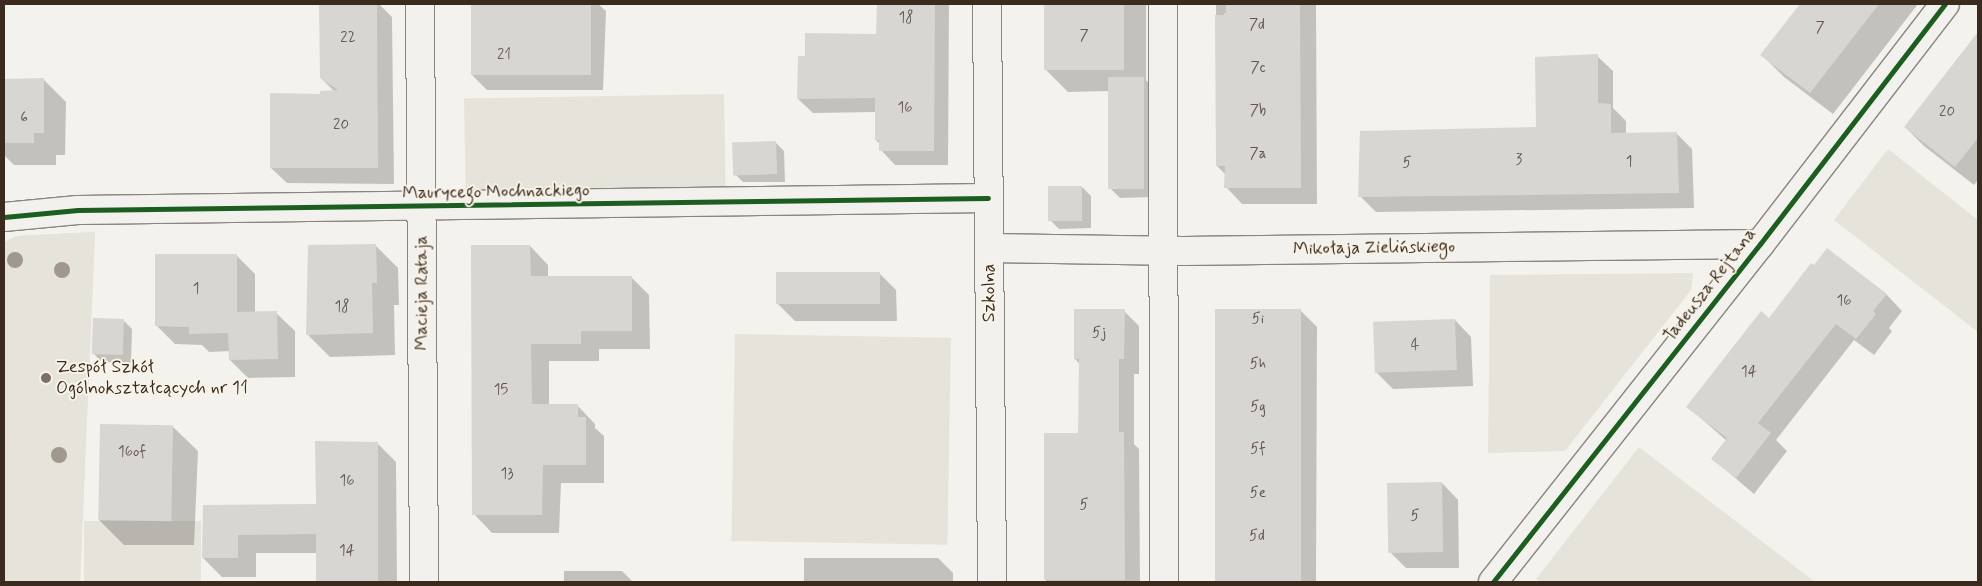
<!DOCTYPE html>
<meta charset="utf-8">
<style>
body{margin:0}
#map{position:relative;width:1982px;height:586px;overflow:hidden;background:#f4f2ec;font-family:Mynerve,sans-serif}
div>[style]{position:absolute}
.built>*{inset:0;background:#e7e2da}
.green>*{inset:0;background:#e6e3da;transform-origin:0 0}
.shadow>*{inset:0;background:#0003}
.building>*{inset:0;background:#d8d6d2;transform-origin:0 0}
.roads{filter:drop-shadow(1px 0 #898580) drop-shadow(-1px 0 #898580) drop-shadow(0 1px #898580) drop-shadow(0 -1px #898580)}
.minor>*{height:28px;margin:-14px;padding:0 14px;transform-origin:14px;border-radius:14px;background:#f2f1ed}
.cycleway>*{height:5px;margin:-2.5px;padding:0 2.5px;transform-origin:2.5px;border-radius:2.5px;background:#1b5e20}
.trees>*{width:16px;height:16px;margin:-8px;border-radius:50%;background:#a0978e}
.dots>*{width:14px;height:14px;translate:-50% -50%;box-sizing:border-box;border:2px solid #f7f3e8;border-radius:50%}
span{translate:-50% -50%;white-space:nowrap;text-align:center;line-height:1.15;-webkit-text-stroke:4px #f7f3e8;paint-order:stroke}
.number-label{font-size:15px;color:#62554b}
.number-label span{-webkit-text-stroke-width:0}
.street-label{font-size:18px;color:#3b2a1e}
.poi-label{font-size:18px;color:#3b2a1e}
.left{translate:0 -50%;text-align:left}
.frame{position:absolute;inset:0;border:5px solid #3b2a1e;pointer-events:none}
</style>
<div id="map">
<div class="built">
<div style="clip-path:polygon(95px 232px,80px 582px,4px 582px,4px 242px,17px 236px)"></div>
</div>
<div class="green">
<div style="left:724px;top:94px;width:93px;height:260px;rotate:89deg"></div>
<div style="clip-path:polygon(1888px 149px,1978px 220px,1978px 332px,1834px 220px)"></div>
<div style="clip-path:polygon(95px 232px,80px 582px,35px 582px,38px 479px,4px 427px,4px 242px,17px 236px)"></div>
<div style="clip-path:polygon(1693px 273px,1691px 290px,1565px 451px,1488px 453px,1490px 275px)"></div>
<div style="left:735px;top:334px;width:216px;height:207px;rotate:1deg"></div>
<div style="clip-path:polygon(1639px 447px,1815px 582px,1541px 582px,1536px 579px)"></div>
<div style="left:84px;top:521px;width:117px;height:61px"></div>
</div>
<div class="shadow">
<div style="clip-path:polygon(320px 4px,379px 4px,392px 17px,394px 184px,287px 183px,271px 168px,321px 95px,335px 92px,321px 78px)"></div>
<div style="clip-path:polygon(472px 4px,598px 4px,606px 11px,603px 90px,487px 90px,472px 75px)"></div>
<div style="clip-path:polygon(878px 4px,949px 4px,948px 165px,895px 165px,881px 150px,880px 144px,876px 140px,876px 112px,813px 113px,798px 99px,806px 57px,878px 35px)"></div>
<div style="clip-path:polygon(1045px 4px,1146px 4px,1146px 80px,1152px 87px,1154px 197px,1120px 198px,1111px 189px,1110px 91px,1068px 92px,1045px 69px)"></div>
<div style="clip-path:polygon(1216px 4px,1316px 4px,1317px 204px,1242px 204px,1226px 187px,1226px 175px,1217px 166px)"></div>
<div style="clip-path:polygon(1802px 4px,1918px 4px,1833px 114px,1784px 77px,1762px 55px)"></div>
<div style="clip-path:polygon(1978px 33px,1978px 180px,1974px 185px,1924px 146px,1905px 127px)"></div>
<div style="clip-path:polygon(1597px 56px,1613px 71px,1613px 108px,1626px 121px,1626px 134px,1676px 133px,1692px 149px,1694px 208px,1376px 212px,1360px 196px,1538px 129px)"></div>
<div style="clip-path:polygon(4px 80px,44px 80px,66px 102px,65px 155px,56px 155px,56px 165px,14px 165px,4px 155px)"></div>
<div style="clip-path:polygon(776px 143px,784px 151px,785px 182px,743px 182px,734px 173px)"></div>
<div style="clip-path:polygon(1082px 187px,1091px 196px,1091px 228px,1059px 229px,1050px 220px)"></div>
<div style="clip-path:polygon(375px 245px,398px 268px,399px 305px,394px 305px,395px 355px,330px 357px,308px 335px)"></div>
<div style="clip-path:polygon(530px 246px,548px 265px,548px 278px,631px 277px,649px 295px,650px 349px,599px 349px,599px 361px,549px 361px,549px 405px,577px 405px,595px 424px,595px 428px,604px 436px,604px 483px,561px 483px,559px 533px,492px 533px,474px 514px)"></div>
<div style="clip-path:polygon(236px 255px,255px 274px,255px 313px,276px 313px,295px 331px,295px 377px,248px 378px,230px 360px,230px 351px,209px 352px,202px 345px,175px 344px,157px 326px)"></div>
<div style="clip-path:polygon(879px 273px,896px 290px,897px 321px,795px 321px,778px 304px)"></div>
<div style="clip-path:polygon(1886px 294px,1902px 311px,1889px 328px,1892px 331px,1874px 355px,1854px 340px,1776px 440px,1787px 451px,1754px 494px,1713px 459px,1727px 441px,1688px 407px,1769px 320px)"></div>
<div style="clip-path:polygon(1217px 310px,1300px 310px,1317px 327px,1316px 582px,1215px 582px)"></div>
<div style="clip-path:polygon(1124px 311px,1139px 326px,1139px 374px,1134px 374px,1134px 444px,1139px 449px,1140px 582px,1046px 582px,1045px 434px,1079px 434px,1080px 364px,1075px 359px)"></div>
<div style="clip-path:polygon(123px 320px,132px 329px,131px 363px,102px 362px,93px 353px)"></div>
<div style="clip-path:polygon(1455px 320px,1471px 337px,1473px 386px,1393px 389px,1376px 372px)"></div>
<div style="clip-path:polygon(172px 426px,198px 451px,194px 545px,124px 545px,98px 519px)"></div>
<div style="clip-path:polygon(377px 443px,396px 462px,397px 582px,317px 582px,317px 553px,256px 553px,256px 577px,222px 577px,203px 558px,204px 506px,317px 505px)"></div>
<div style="clip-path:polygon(1442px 483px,1458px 500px,1459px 568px,1406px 568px,1389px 551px)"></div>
<div style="clip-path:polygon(804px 558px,938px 558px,953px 573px,953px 582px,804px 582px)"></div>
<div style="clip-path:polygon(564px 571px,622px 571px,633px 582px,564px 582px)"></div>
</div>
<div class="building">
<div style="clip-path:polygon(319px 4px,377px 4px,378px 168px,270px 168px,270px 93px,320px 94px,320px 91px,338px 90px,320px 78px)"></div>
<div style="left:471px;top:4px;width:120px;height:71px"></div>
<div style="clip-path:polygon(877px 4px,935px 4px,934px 151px,879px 151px,879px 140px,875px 140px,875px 98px,797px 99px,798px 56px,805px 56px,805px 33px,876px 34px)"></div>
<div style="left:1044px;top:4px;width:80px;height:66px"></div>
<div style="clip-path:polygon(1226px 4px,1300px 4px,1301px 188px,1224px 188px,1225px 166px,1216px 166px,1215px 15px,1224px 15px,1224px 13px,1226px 13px)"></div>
<div style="clip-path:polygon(1800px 4px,1879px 4px,1810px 93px,1760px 55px)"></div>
<div style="clip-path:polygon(1978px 32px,1978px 138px,1955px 167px,1904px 127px)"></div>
<div style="clip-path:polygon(1598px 54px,1598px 103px,1611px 104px,1611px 133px,1677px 132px,1679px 193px,1358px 197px,1360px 131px,1536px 127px,1535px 57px)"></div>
<div style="left:1108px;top:77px;width:36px;height:112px"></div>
<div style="clip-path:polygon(44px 78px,44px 133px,34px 133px,34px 143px,4px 143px,4px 79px)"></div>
<div style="left:776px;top:141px;width:33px;height:44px;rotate:88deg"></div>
<div style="left:1048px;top:186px;width:34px;height:35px"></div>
<div style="clip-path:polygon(376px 244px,377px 283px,372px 283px,373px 333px,306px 335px,308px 245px)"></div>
<div style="clip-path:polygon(471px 245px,530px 245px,531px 276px,632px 276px,632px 331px,581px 331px,581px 344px,531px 344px,532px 404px,578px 404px,578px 417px,586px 417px,586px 465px,543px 465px,542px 515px,472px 515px)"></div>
<div style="clip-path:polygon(1827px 248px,1887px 294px,1873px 311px,1876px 314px,1856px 339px,1836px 324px,1758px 423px,1771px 433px,1736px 478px,1711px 459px,1727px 438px,1686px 407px,1761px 311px,1769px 318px,1811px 263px,1814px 265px)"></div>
<div style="clip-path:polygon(155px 254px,237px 254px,237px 312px,277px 311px,278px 359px,229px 360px,228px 333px,189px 334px,189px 327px,155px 326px)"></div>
<div style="left:776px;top:272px;width:104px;height:32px"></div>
<div style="clip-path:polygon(1074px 309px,1125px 309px,1124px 359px,1119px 359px,1119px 432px,1124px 432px,1125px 580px,1044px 580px,1044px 433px,1078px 433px,1079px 359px,1074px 359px)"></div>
<div style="left:1215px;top:309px;width:86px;height:273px"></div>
<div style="left:93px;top:318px;width:31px;height:36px;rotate:2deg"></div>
<div style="left:1455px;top:319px;width:51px;height:82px;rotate:88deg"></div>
<div style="left:100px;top:424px;width:73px;height:96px;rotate:1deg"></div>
<div style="clip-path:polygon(315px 441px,378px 442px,378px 582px,316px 582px,316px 534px,238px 535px,238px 558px,202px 558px,203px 505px,316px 504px)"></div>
<div style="left:1442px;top:482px;width:70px;height:55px;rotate:89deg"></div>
</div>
<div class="roads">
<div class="minor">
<div style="left:420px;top:4px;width:578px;rotate:89.6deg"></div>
<div style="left:987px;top:4px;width:578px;rotate:89.5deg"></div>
<div style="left:1163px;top:4px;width:578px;rotate:89.9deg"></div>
<div style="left:4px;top:217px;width:74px;rotate:-5.4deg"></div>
<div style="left:78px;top:210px;width:910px;rotate:-0.76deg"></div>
<div style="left:989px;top:248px;width:194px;rotate:0.9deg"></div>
<div style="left:1183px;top:251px;width:577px;rotate:-0.7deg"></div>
<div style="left:1493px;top:582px;width:431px;rotate:-51.7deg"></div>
<div style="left:1760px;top:244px;width:303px;rotate:-52.4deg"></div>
</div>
</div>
<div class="cycleway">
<div style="left:4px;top:217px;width:74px;rotate:-5.4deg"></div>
<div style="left:78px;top:210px;width:910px;rotate:-0.76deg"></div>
<div style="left:1493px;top:582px;width:431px;rotate:-51.7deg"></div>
<div style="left:1760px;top:244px;width:303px;rotate:-52.4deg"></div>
</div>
<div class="trees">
<div style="left:15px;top:260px"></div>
<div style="left:62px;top:270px"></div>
<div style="left:59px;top:455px"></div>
</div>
<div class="dots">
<div style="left:46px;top:378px;background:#7c7066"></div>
</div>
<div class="number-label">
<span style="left:906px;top:19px">18</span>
<span style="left:1257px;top:26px">7d</span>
<span style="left:1820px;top:29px">7</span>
<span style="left:1084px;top:37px">7</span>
<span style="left:348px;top:39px">22</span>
<span style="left:504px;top:56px">21</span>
<span style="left:1258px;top:69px">7c</span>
<span style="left:905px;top:109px">16</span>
<span style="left:1258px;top:112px">7b</span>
<span style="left:1947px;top:113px">20</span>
<span style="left:24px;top:119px">6</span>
<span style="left:341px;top:126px">20</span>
<span style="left:1258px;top:155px">7a</span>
<span style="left:1519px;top:161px">3</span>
<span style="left:1629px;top:163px">1</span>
<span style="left:1407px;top:164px">5</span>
<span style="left:196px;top:290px">1</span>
<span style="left:1844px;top:302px">16</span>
<span style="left:342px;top:308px">18</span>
<span style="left:1258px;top:320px">5i</span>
<span style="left:1099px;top:334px">5j</span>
<span style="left:1415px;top:346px">4</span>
<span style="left:1258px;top:365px">5h</span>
<span style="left:1749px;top:373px">14</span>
<span style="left:501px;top:391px">15</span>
<span style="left:1258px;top:408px">5g</span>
<span style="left:1258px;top:450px">5f</span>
<span style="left:132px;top:453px">16of</span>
<span style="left:507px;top:475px">13</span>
<span style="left:347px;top:482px">16</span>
<span style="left:1258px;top:494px">5e</span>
<span style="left:1084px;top:506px">5</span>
<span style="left:1415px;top:517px">5</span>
<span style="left:1257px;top:537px">5d</span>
<span style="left:347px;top:552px">14</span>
</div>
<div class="street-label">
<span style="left:496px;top:192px;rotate:-1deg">Maurycego Mochnackiego</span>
<span style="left:1374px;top:248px;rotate:-1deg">Mikołaja Zielińskiego</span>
<span style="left:1710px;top:285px;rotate:-52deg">Tadeusza Rejtana</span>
<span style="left:422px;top:293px;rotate:-90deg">Macieja Rataja</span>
<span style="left:989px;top:293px;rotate:-90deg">Szkolna</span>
</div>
<div class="poi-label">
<span class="left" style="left:56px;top:378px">Zespół Szkół<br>Ogólnokształcących nr 11</span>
</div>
<div class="frame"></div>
</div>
